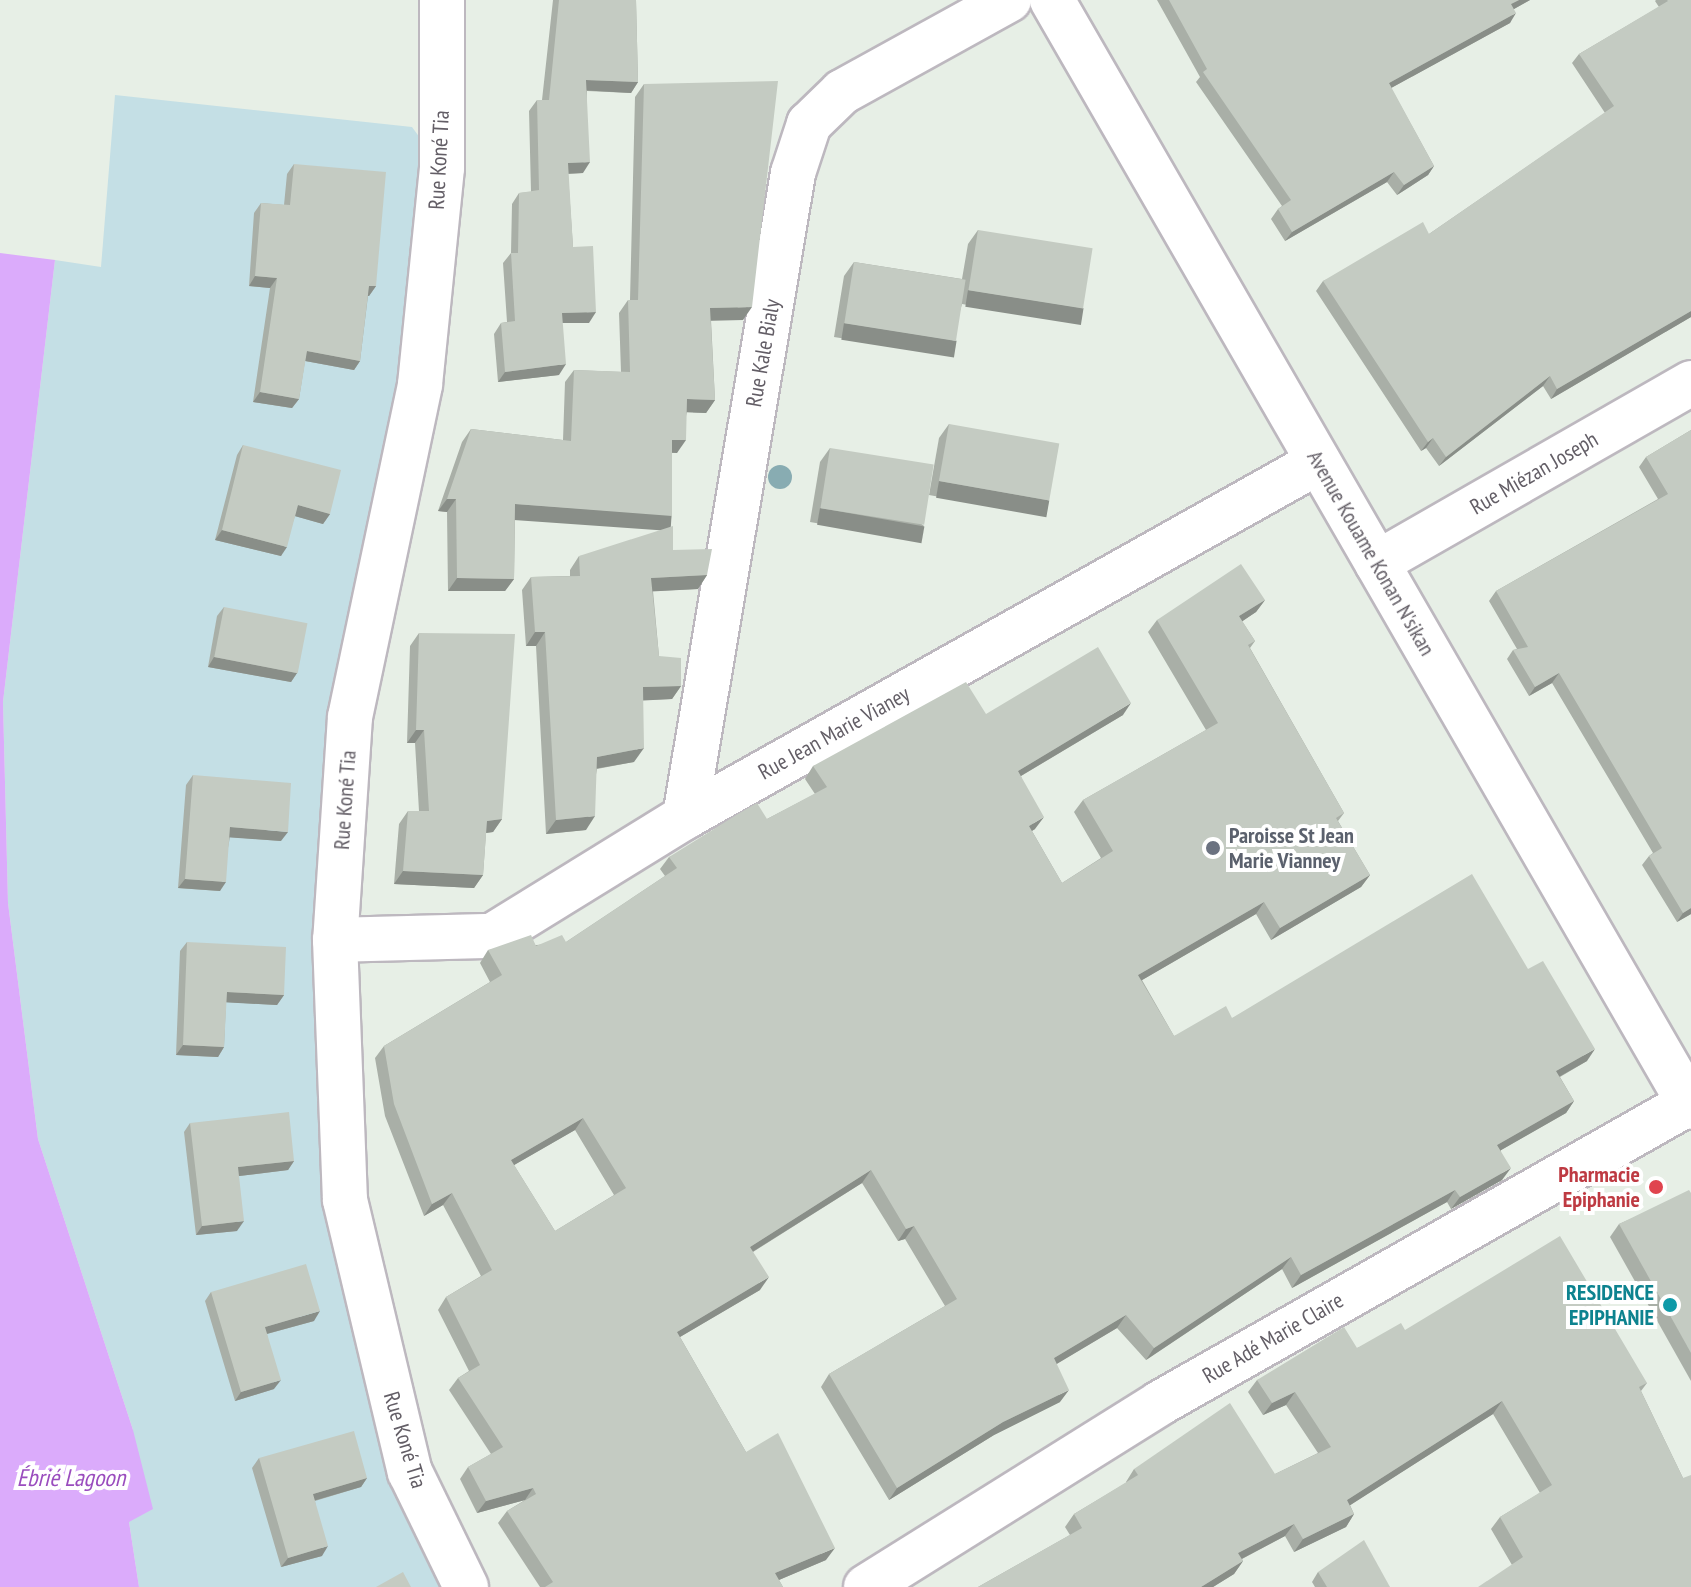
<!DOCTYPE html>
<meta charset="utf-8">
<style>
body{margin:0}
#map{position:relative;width:1691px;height:1587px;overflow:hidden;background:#e7efe6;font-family:"PT Sans Narrow",sans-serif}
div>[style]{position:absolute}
.green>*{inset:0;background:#c4dfe5}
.water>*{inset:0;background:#dbabfb}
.roads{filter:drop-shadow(2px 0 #bdb8bf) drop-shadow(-2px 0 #bdb8bf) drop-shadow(0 2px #bdb8bf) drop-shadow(0 -2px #bdb8bf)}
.minor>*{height:44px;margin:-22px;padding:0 22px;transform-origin:22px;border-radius:22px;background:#fff}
.trees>*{width:24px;height:24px;margin:-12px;border-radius:50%;background:#88acb2}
.wall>*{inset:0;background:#a9afa7}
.shaded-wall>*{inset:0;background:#898e88;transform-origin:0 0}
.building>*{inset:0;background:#c4cbc2;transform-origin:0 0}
.dots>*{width:22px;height:22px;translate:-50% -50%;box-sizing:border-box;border:4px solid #fff;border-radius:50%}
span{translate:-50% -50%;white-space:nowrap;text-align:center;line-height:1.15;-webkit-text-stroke:8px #fff;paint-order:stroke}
.street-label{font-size:22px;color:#635e66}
.worship-label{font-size:22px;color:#5b616d;font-weight:700}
.left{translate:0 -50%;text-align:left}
.health-label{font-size:22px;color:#be3a42;font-weight:700}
.right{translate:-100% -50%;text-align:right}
.culture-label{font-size:22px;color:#0d838f;font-weight:700}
.water-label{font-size:24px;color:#9a4dbe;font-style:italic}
</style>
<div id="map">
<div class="green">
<div style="clip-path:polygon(115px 95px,412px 127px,442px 168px,350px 717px,345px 1200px,466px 1587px,139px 1587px,129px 1522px,133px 1430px,38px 1139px,8px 903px,3px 702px,55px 260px,101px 267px)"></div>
</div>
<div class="water">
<div style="clip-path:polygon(0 253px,55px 260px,3px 702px,8px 903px,38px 1139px,133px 1430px,153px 1509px,129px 1522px,139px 1587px,0 1587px)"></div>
</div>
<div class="roads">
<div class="minor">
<div style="left:442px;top:0;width:168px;rotate:90deg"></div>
<div style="left:442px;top:168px;width:218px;rotate:95.8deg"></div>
<div style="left:420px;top:385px;width:339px;rotate:101.9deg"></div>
<div style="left:350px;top:717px;width:224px;rotate:93.8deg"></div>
<div style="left:335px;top:940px;width:260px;rotate:87.8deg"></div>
<div style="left:345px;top:1200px;width:280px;rotate:76.6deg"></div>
<div style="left:410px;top:1472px;width:128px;rotate:64deg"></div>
<div style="left:1052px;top:0;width:1278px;rotate:60deg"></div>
<div style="left:1377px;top:563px;width:362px;rotate:-29.8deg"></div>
<div style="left:685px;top:817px;width:653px;rotate:-80.48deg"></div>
<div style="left:793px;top:173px;width:52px;rotate:-71.9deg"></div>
<div style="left:809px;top:124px;width:46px;rotate:-44.1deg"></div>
<div style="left:842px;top:92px;width:191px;rotate:-28.9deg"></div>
<div style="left:335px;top:940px;width:157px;rotate:-1.5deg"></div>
<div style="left:492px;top:936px;width:227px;rotate:-31.7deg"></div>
<div style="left:685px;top:817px;width:726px;rotate:-29.28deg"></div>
<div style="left:866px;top:1587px;width:347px;rotate:-32deg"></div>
<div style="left:1160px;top:1403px;width:608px;rotate:-29.56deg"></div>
</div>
</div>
<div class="trees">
<div style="left:780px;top:477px"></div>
</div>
<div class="wall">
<div style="clip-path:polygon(553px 0,636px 0,638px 82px,631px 93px,587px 91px,583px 173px,568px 174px,573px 247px,589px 323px,562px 323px,559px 375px,498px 382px,494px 334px,501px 323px,507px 322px,503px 263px,511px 253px,512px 204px,519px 193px,531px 192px,529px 111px,537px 100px,542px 100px)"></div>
<div style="clip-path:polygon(1157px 0,1530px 0,1514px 9px,1510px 23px,1391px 88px,1434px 166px,1428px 175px,1397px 195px,1387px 182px,1285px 241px,1271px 219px,1278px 209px,1282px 206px,1196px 82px,1200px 77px)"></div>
<div style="clip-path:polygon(1656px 0,1691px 0,1691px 317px,1551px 399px,1543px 386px,1439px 466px,1426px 448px,1421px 451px,1316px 291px,1323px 281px,1429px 234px,1605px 113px,1572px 63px,1579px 54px,1659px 7px,1655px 1px)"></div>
<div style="clip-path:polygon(644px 84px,743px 320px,711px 320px,715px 400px,706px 413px,687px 412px,677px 453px,672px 453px,664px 529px,515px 517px,514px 579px,505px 591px,448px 591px,447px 512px,438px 511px,462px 442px,471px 429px,563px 440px,565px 382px,574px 370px,621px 372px,619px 313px,628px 300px,630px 300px,635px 97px)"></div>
<div style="clip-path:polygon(294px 164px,376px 286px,369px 296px,368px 296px,360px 361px,354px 370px,305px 361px,299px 399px,292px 408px,253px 402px,270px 288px,249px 286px,254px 213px,261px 203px,284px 205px,287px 174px)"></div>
<div style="clip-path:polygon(978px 230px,1083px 309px,1073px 323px,962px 304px,947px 355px,834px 337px,844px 276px,854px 262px,962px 279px,968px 244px)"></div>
<div style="clip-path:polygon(949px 424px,1049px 501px,1039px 515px,929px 495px,939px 438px)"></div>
<div style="clip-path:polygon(1691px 430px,1691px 914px,1677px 922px,1642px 865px,1649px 856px,1653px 853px,1552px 683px,1529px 696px,1507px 659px,1513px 650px,1517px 649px,1489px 601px,1496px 591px,1658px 499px,1639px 467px,1646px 457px)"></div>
<div style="clip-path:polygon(243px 445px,330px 514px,323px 524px,295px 516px,281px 556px,215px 540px,237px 455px)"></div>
<div style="clip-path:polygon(830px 448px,924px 526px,914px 540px,810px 522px,820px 462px)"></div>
<div style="clip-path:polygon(673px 550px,707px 575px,698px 589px,653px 591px,659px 656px,681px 686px,672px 699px,643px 700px,634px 762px,597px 769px,586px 830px,546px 834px,536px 646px,526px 646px,522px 590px,531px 577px,570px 576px,570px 570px,579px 556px)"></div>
<div style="clip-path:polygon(evenodd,1265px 600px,1256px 612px,1242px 621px,1255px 641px,1250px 648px,1344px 813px,1338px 821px,1370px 875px,1361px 887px,1271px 940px,1256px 914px,1142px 980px,1174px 1036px,1232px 1018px,1528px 969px,1587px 1061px,1560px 1077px,1574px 1101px,1566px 1113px,1501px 1150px,1502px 1180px,1451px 1209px,1447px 1202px,1292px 1288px,1282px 1269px,1146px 1360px,1117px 1328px,1056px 1364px,1060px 1402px,994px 1435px,889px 1500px,821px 1387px,829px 1374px,945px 1306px,905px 1239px,898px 1241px,862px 1183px,753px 1252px,760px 1290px,680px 1337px,746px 1452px,826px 1560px,779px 1580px,783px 1587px,540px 1587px,498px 1523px,507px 1511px,525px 1500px,477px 1513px,460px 1479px,468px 1467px,491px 1454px,449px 1390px,458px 1378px,469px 1371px,438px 1310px,446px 1297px,481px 1276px,443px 1205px,424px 1216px,385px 1116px,375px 1058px,384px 1046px,490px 982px,480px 963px,488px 950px,566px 942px,665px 876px,660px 869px,669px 857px,767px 819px,815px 794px,805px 779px,813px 766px,986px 714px,1123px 715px,1021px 776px,1035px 829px,1032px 831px,1062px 883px,1101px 858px,1074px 812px,1083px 800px,1206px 730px,1148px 632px,1157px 620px,1265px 600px,575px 1130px,614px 1195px,555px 1231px,514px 1165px,575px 1130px)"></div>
<div style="clip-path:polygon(224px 607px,297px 673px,291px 682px,208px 667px,217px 616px)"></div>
<div style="clip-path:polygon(419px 633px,502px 819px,493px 832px,486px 833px,483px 875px,474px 888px,394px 884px,399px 824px,408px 811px,419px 811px,415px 743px,407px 743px,410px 646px)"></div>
<div style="clip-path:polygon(193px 775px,281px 841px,230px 837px,220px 891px,178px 888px,186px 785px)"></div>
<div style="clip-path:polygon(187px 942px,284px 995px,277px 1005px,226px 1002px,224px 1047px,218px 1057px,176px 1055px,180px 951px)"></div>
<div style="clip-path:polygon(190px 1123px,294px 1161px,288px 1170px,239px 1176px,237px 1231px,196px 1235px,184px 1132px)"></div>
<div style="clip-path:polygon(1691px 1193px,1691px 1381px,1610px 1237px,1619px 1224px)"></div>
<div style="clip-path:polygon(211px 1292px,314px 1321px,267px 1334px,274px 1389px,235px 1401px,205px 1301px)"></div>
<div style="clip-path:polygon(1405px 1330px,1647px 1383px,1641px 1391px,1683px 1478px,1512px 1565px,1491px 1529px,1500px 1517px,1540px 1493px,1493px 1414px,1350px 1505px,1354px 1514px,1346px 1527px,1294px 1552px,1285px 1536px,1242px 1559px,1243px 1561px,1234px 1574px,1213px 1587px,978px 1587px,1070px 1535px,1065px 1527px,1074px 1514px,1126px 1483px,1126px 1482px,1134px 1469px,1275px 1474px,1318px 1453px,1286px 1405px,1263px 1415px,1248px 1392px,1257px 1380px,1357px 1348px)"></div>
<div style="clip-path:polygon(259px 1458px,367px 1478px,361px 1487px,315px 1501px,322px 1556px,281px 1567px,252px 1468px)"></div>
<div style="clip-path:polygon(1318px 1572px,1390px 1587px,1315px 1587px,1312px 1582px)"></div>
</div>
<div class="shaded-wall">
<div style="clip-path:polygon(1519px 0,1530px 0,1505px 14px,1511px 4px)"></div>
<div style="clip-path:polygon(1516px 13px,1510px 23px,1382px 93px,1389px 83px)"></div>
<div style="clip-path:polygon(586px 80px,638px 82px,631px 93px,579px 90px)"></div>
<div style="clip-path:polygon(590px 162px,583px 173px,560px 174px,568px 163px)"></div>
<div style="clip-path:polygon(1434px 166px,1428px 175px,1397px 195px,1404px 185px)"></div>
<div style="clip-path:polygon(1394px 172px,1387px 182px,1285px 241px,1292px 232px)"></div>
<div style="clip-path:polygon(255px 276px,277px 278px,270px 288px,249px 286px)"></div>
<div style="clip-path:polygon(369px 286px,376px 286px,369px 296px,362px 295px)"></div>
<div style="left:968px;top:290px;width:117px;height:17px;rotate:9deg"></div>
<div style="clip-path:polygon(752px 307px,743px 320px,702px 321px,710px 308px)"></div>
<div style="clip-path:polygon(1691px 311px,1691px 317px,1551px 399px,1557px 389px)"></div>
<div style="clip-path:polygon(596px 312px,589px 323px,554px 323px,562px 313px)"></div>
<div style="left:844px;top:323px;width:114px;height:17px;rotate:9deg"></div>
<div style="clip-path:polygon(307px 351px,360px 361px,354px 370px,300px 360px)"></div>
<div style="clip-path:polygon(566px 364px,559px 375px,498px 382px,505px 372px)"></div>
<div style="clip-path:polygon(1550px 376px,1543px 386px,1439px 466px,1446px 457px)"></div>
<div style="clip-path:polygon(260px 392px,299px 399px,292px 408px,253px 402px)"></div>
<div style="clip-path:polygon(687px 399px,715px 400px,706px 413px,678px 412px)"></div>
<div style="clip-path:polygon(1433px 438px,1426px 448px,1421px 451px,1428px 442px)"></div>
<div style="clip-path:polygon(672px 440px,686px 440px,677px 453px,663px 452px)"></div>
<div style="left:939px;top:481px;width:112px;height:17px;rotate:10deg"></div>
<div style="clip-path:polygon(447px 499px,456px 499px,447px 512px,438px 511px)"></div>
<div style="left:515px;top:504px;width:157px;height:16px;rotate:4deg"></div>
<div style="clip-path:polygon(298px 505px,330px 514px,323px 524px,291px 515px)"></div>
<div style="left:820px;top:508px;width:106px;height:17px;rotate:10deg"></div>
<div style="clip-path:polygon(222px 530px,287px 547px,281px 556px,215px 540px)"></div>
<div style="clip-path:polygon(707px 575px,698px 589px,642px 592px,651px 578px)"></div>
<div style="clip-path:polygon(457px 578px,514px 579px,505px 591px,448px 591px)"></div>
<div style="clip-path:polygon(1265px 600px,1256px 612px,1231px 629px,1239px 616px)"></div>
<div style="clip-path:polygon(535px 632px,545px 632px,536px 646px,526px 646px)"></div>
<div style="clip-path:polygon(214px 657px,297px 673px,291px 682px,208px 667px)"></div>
<div style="clip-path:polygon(1559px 673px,1552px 683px,1529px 696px,1535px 687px)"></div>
<div style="clip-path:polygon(681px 686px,672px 699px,634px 701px,643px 687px)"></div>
<div style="clip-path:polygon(1131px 703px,1123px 715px,1009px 783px,1018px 771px)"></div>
<div style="clip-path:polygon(416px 730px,424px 730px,415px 743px,407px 743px)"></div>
<div style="clip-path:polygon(644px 748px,634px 762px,588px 770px,597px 757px)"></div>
<div style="clip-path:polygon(595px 816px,586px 830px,546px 834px,556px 820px)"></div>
<div style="clip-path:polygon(1044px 817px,1035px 829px,1020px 838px,1029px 826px)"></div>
<div style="clip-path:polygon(502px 819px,493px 832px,478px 834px,487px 821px)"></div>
<div style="clip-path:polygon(230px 827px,288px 832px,281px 841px,224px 837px)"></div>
<div style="clip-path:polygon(403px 871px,483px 875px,474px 888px,394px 884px)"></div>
<div style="clip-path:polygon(1370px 875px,1361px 887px,1271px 940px,1280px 928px)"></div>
<div style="clip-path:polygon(185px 879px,226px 882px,220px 891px,178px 888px)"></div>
<div style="clip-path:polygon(1264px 902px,1256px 914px,1130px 987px,1138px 975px)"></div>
<div style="clip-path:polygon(1691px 908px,1691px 914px,1677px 922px,1683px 913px)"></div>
<div style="clip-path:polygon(227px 992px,284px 995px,277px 1005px,220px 1002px)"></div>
<div style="clip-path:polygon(183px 1045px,224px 1047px,218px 1057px,176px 1055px)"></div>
<div style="clip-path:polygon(1595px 1049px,1587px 1061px,1548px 1083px,1556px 1071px)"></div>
<div style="clip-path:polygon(1574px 1101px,1566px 1113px,1489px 1157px,1497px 1145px)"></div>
<div style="clip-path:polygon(583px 1118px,575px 1130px,502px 1172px,511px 1160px)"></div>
<div style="clip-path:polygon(294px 1161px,288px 1170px,231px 1177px,238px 1167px)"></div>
<div style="clip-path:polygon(1511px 1168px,1502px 1180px,1451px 1209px,1460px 1197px)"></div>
<div style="clip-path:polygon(871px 1170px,862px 1183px,741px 1259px,750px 1247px)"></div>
<div style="clip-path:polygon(1455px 1190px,1447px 1202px,1292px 1288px,1301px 1275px)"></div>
<div style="clip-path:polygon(452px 1193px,443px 1205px,424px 1216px,432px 1204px)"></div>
<div style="clip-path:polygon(244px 1221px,237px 1231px,196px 1235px,202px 1226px)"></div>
<div style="clip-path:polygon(914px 1226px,905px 1239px,898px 1241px,906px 1229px)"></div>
<div style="clip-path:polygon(1291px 1257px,1282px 1269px,1146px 1360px,1154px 1348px)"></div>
<div style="clip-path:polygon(769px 1277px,760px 1290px,668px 1344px,677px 1332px)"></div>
<div style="clip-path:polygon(320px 1311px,314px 1321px,259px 1336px,265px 1327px)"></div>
<div style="clip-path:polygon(1126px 1315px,1117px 1328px,1045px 1371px,1054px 1358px)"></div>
<div style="clip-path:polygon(281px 1380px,274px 1389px,235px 1401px,241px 1392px)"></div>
<div style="clip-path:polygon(1069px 1390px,1060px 1402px,994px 1435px,889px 1500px,897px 1488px,1003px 1422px)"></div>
<div style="clip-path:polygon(1295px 1392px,1286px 1405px,1263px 1415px,1272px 1403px)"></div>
<div style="clip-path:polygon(1502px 1401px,1493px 1414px,1338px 1513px,1347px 1500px)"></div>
<div style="clip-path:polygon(367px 1478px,361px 1487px,306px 1503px,313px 1494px)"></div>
<div style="clip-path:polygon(533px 1488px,525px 1500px,477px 1513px,486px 1501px)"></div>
<div style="clip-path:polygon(1354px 1514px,1346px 1527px,1294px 1552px,1303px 1539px)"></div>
<div style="clip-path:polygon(1294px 1524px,1285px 1536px,1230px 1565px,1238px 1553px)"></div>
<div style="clip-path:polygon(328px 1546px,322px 1556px,281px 1567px,288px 1558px)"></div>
<div style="clip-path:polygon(835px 1548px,826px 1560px,767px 1585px,775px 1573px)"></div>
<div style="clip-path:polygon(1243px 1561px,1234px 1574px,1213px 1587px,1201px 1587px)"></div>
</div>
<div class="building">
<div style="clip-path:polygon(559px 0,636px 0,638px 82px,586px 80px,590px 162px,568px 163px,573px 247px,593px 246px,596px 312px,562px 313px,566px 364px,505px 372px,501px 323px,515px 321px,511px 253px,518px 253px,519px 193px,539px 190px,537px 100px,549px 100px)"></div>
<div style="clip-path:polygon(1169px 0,1519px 0,1511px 4px,1516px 13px,1389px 83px,1434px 166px,1404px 185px,1394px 172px,1292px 232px,1278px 209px,1291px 200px,1203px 72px,1207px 69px)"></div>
<div style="clip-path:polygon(1667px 0,1691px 0,1691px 311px,1557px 389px,1550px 376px,1446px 457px,1433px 438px,1428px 442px,1323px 281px,1423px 222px,1429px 234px,1614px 106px,1579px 54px,1668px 1px)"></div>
<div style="clip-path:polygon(778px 81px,752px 307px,710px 308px,715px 400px,687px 399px,686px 440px,672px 440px,672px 516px,515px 504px,514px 579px,457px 578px,456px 499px,447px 499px,471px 429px,571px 441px,574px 370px,630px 372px,628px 300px,638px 300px,644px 84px)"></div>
<div style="clip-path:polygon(294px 164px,386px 172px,376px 286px,369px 286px,360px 361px,307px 351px,299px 399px,260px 392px,277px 278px,255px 276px,261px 203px,290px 205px)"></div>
<div style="left:978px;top:230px;width:116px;height:61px;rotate:9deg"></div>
<div style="left:854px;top:262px;width:113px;height:62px;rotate:9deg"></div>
<div style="left:949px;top:424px;width:112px;height:58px;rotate:10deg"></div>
<div style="clip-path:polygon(1691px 430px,1691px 908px,1683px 913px,1649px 856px,1662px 848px,1559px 673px,1535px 687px,1513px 650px,1528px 647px,1496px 591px,1668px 494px,1646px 457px)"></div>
<div style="clip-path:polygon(243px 445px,341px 470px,330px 514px,298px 505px,287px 547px,222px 530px)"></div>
<div style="left:830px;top:448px;width:105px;height:61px;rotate:9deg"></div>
<div style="clip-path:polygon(673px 526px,673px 550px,712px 549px,707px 575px,651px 578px,659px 656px,681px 658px,681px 686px,643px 687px,644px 748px,597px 757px,595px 816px,556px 820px,545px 632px,535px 632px,531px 577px,580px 576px,579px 556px)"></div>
<div style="clip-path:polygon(evenodd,1241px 564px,1265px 600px,1239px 616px,1255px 641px,1248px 645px,1344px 813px,1336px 818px,1370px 875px,1280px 928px,1264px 902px,1138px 975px,1174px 1036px,1226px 1006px,1232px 1018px,1472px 874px,1528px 969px,1543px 961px,1595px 1049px,1556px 1071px,1574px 1101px,1497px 1145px,1511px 1168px,1460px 1197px,1455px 1190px,1301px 1275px,1291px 1257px,1154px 1348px,1126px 1315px,1054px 1358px,1069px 1390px,1003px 1422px,897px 1488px,829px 1374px,957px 1299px,914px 1226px,906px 1229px,871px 1170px,750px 1247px,769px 1277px,677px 1332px,746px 1452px,778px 1433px,835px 1548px,775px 1573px,783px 1587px,545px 1587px,553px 1582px,507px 1511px,536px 1494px,533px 1488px,486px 1501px,468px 1467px,503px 1447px,458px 1378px,480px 1365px,446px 1297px,492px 1270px,452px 1193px,432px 1204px,394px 1104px,384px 1046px,502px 975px,488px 950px,531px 935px,536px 946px,562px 935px,566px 942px,677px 868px,669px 857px,738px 814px,757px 803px,767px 819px,827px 787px,813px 766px,875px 732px,966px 682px,986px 714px,1098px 647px,1131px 703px,1018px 771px,1044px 817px,1029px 826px,1062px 883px,1113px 851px,1083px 800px,1218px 723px,1157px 620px,1241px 564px,583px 1118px,626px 1188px,555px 1231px,511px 1160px,583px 1118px)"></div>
<div style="left:224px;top:607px;width:85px;height:51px;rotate:11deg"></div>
<div style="clip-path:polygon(419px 633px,515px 634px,502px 819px,487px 821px,483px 875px,403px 871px,408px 811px,429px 811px,424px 730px,416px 730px)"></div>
<div style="clip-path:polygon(193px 775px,291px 783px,288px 832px,230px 827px,226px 882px,185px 879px)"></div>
<div style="clip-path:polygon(187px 942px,286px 947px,284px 995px,227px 992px,224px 1047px,183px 1045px)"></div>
<div style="clip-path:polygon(289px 1112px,294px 1161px,238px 1167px,244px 1221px,202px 1226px,190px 1123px)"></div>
<div style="clip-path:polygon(1689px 1190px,1691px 1193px,1691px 1353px,1619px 1224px)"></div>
<div style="clip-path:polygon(1560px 1236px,1647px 1383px,1639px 1387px,1683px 1478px,1691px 1475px,1691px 1587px,1478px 1587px,1523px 1557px,1500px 1517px,1552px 1485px,1502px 1401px,1347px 1500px,1354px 1514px,1303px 1539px,1294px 1524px,1238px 1553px,1243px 1561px,1201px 1587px,978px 1587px,1082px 1528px,1074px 1514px,1138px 1475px,1134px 1469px,1230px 1403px,1275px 1474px,1331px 1447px,1295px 1392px,1272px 1403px,1257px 1380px,1344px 1327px,1357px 1348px,1401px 1323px,1405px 1330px)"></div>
<div style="clip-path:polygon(306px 1264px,320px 1311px,265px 1327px,281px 1380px,241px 1392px,211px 1292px)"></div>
<div style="clip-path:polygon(354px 1431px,367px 1478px,313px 1494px,328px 1546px,288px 1558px,259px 1458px)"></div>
<div style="clip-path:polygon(1364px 1540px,1390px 1587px,1327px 1587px,1318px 1572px)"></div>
<div style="clip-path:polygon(403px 1572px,411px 1587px,376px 1587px)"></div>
</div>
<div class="dots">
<div style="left:1213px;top:848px;background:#6b7280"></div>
<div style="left:1656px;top:1187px;background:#e0444e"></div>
<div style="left:1670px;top:1305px;background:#0f9aa8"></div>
</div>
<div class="street-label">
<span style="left:439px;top:160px;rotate:-87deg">Rue Koné Tia</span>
<span style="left:763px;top:353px;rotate:-80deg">Rue Kale Bialy</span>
<span style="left:1534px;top:473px;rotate:-30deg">Rue Miézan Joseph</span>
<span style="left:1371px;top:553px;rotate:60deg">Avenue Kouame Konan N'sikan</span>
<span style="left:834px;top:733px;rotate:-29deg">Rue Jean Marie Vianey</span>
<span style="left:345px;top:800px;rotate:-86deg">Rue Koné Tia</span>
<span style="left:1273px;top:1338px;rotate:-30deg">Rue Adé Marie Claire</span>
<span style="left:405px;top:1440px;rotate:73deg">Rue Koné Tia</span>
</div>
<div class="worship-label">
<span class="left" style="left:1229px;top:848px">Paroisse St Jean<br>Marie Vianney</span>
</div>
<div class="health-label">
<span class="right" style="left:1640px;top:1187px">Pharmacie<br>Epiphanie</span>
</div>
<div class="culture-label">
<span class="right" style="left:1654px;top:1305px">RESIDENCE<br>EPIPHANIE</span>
</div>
<div class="water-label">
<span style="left:71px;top:1478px">Ébrié Lagoon</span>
</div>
</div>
